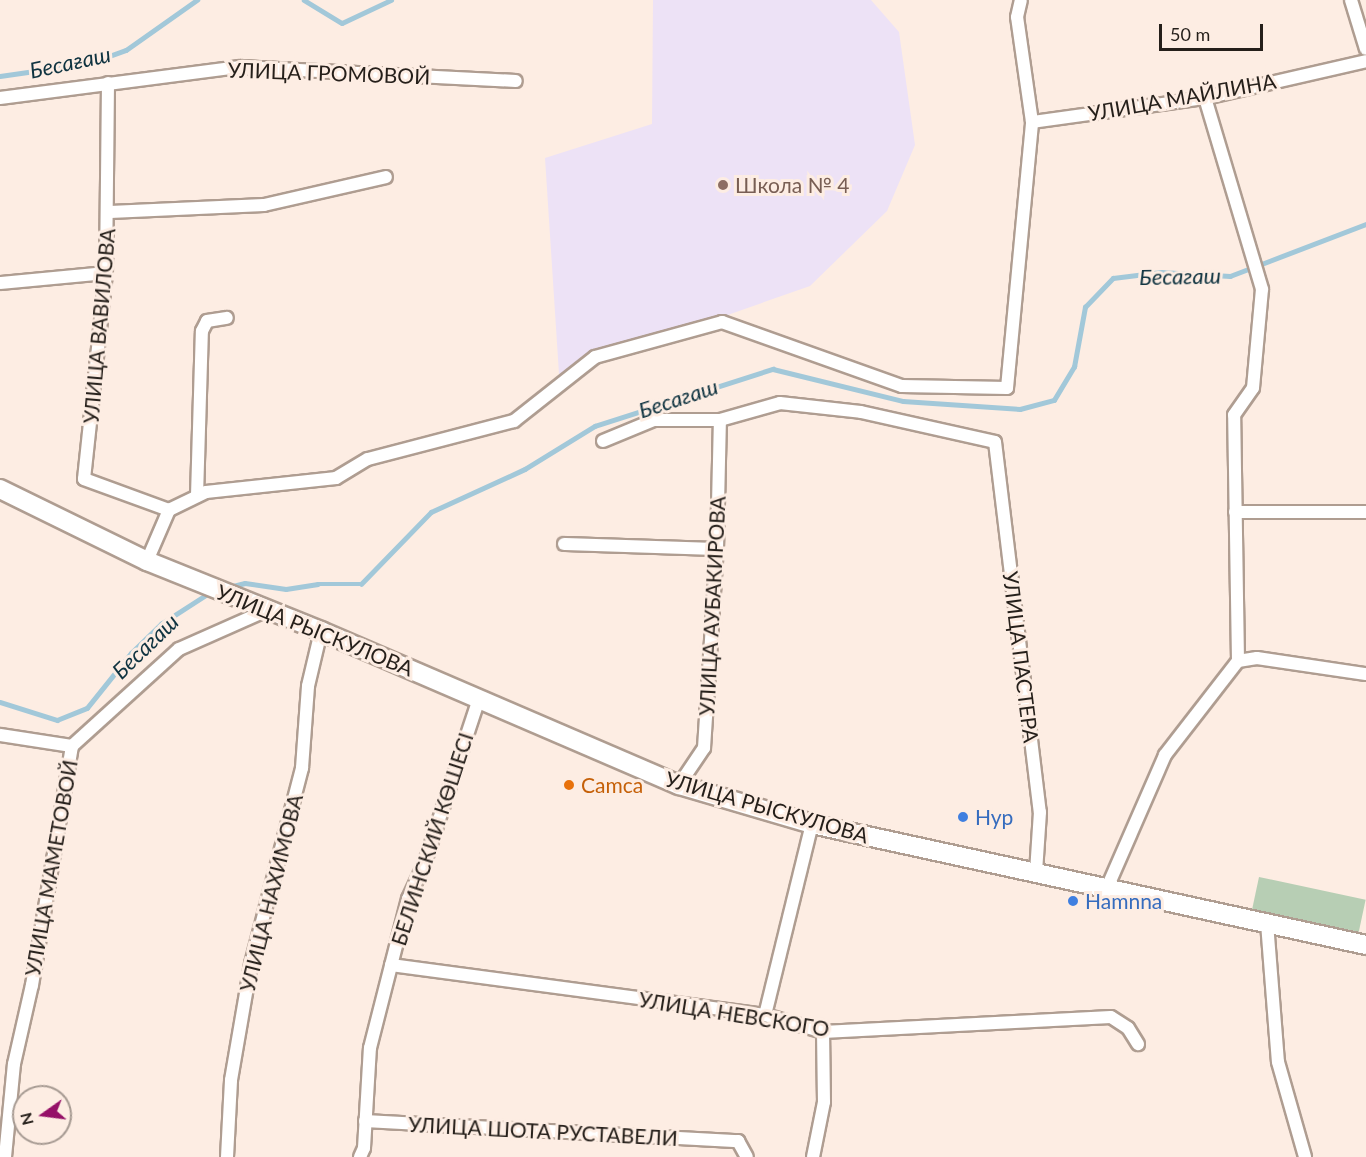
<!DOCTYPE html>
<meta charset="utf-8">
<style>
body{margin:0}
#map{position:relative;width:1366px;height:1157px;overflow:hidden;background:#fdede3;font-family:Lato,sans-serif}
div>[style]{position:absolute}
.education>*{inset:0;background:#ede2f6}
.green>*{inset:0;background:#b7ceb4;transform-origin:0 0}
.stream>*{height:4.5px;margin:-2.25px;padding:0 2.25px;transform-origin:2.25px;border-radius:2.25px;background:#a2c8d9}
.roads{filter:drop-shadow(2px 0 #af9d91) drop-shadow(-2px 0 #af9d91) drop-shadow(0 2px #af9d91) drop-shadow(0 -2px #af9d91)}
.street>*{height:12px;margin:-6px;padding:0 6px;transform-origin:6px;border-radius:6px;background:#fff}
.primary>*{height:18px;margin:-9px;padding:0 9px;transform-origin:9px;border-radius:9px;background:#fff}
.dots>*{width:16px;height:16px;translate:-50% -50%;box-sizing:border-box;border:3px solid #fdede3;border-radius:50%}
span{translate:-50% -50%;white-space:nowrap;text-align:center;line-height:1.15;-webkit-text-stroke:6px #fdede3;paint-order:stroke}
.street-label{font-size:21px;color:#251f1a}
.education-label{font-size:21px;color:#785e54}
.left{translate:0 -50%;text-align:left}
.food-label{font-size:21px;color:#c56008}
.shop-label{font-size:21px;color:#366cbe}
.water-label{font-size:22px;color:#0f3340;font-style:italic}
.north{position:absolute;left:12px;top:1085px;width:60px;height:60px;box-sizing:border-box;background:#fdede3;border:2px solid #a79b93;border-radius:50%;rotate:256deg;font-size:16px;font-weight:700;line-height:24px;text-align:center;color:#251f1a}
.north::after{content:'';display:block;margin:auto;width:21px;height:27px;background:#951068;clip-path:polygon(50% 0,100% 100%,50% 72%,0 100%)}
.scale{position:absolute;left:1159px;top:24px;width:104px;height:27px;box-sizing:border-box;border:3px solid #251f1a;border-top:0;padding-left:8px;font-size:18px;line-height:21px;white-space:nowrap;color:#251f1a;-webkit-text-stroke:4px #fdede3;paint-order:stroke}
</style>
<div id="map">
<div class="education">
<div style="clip-path:polygon(653px 0,871px 0,899px 32px,915px 145px,887px 211px,810px 286px,559px 374px,545px 158px,652px 124px)"></div>
</div>
<div class="green">
<div style="left:1259px;top:877px;width:109px;height:33px;rotate:12deg"></div>
</div>
<div class="stream">
<div style="left:304px;top:0;width:44px;rotate:31.2deg"></div>
<div style="left:342px;top:23px;width:54px;rotate:-25.1deg"></div>
<div style="left:0;top:76px;width:91px;rotate:-8.2deg"></div>
<div style="left:90px;top:63px;width:38px;rotate:-20deg"></div>
<div style="left:126px;top:50px;width:87px;rotate:-35.2deg"></div>
<div style="left:229px;top:587px;width:16px;rotate:-14deg"></div>
<div style="left:245px;top:583px;width:41px;rotate:8.3deg"></div>
<div style="left:286px;top:589px;width:32px;rotate:-9deg"></div>
<div style="left:318px;top:584px;width:43px"></div>
<div style="left:361px;top:584px;width:100px;rotate:-45.8deg"></div>
<div style="left:431px;top:512px;width:103px;rotate:-24.6deg"></div>
<div style="left:525px;top:469px;width:82px;rotate:-31.6deg"></div>
<div style="left:595px;top:426px;width:187px;rotate:-17.8deg"></div>
<div style="left:773px;top:369px;width:134px;rotate:13.8deg"></div>
<div style="left:903px;top:401px;width:117px;rotate:3.9deg"></div>
<div style="left:1020px;top:409px;width:35px;rotate:-15deg"></div>
<div style="left:1054px;top:400px;width:39px;rotate:-59deg"></div>
<div style="left:1074px;top:367px;width:61px;rotate:-79.6deg"></div>
<div style="left:1085px;top:307px;width:40px;rotate:-46deg"></div>
<div style="left:1113px;top:278px;width:48px;rotate:-7.1deg"></div>
<div style="left:1161px;top:272px;width:69px;rotate:3.3deg"></div>
<div style="left:1230px;top:276px;width:146px;rotate:-20.9deg"></div>
<div style="left:0;top:702px;width:60px;rotate:17.5deg"></div>
<div style="left:57px;top:720px;width:32px;rotate:-22deg"></div>
<div style="left:87px;top:708px;width:70px;rotate:-51.3deg"></div>
<div style="left:131px;top:653px;width:42px;rotate:-44deg"></div>
<div style="left:161px;top:624px;width:57px;rotate:-32.9deg"></div>
</div>
<div class="roads">
<div class="street">
<div style="left:1351px;top:0;width:51px;rotate:73deg"></div>
<div style="left:108px;top:83px;width:190px;rotate:90.6deg"></div>
<div style="left:106px;top:273px;width:207px;rotate:96.1deg"></div>
<div style="left:84px;top:479px;width:90px;rotate:20deg"></div>
<div style="left:0;top:98px;width:242px;rotate:-7.4deg"></div>
<div style="left:240px;top:67px;width:276px;rotate:2.9deg"></div>
<div style="left:1032px;top:122px;width:175px;rotate:-7.9deg"></div>
<div style="left:1205px;top:98px;width:165px;rotate:-12.9deg"></div>
<div style="left:110px;top:212px;width:154px;rotate:-2.6deg"></div>
<div style="left:264px;top:205px;width:125px;rotate:-12.9deg"></div>
<div style="left:0;top:283px;width:106px;rotate:-5.4deg"></div>
<div style="left:603px;top:441px;width:55px;rotate:-22.4deg"></div>
<div style="left:654px;top:420px;width:66px"></div>
<div style="left:720px;top:420px;width:62px;rotate:-15.8deg"></div>
<div style="left:780px;top:403px;width:81px;rotate:6.3deg"></div>
<div style="left:861px;top:412px;width:137px;rotate:12.6deg"></div>
<div style="left:995px;top:442px;width:373px;rotate:83.1deg"></div>
<div style="left:1040px;top:812px;width:61px;rotate:93.8deg"></div>
<div style="left:197px;top:496px;width:165px;rotate:-88.3deg"></div>
<div style="left:202px;top:331px;width:11px;rotate:-63deg"></div>
<div style="left:207px;top:321px;width:20px;rotate:-9deg"></div>
<div style="left:1235px;top:512px;width:131px"></div>
<div style="left:564px;top:544px;width:153px;rotate:1.9deg"></div>
<div style="left:147px;top:561px;width:56px;rotate:-66.7deg"></div>
<div style="left:169px;top:510px;width:41px;rotate:-25.9deg"></div>
<div style="left:206px;top:492px;width:131px;rotate:-6.1deg"></div>
<div style="left:336px;top:478px;width:37px;rotate:-31deg"></div>
<div style="left:368px;top:459px;width:151px;rotate:-14.6deg"></div>
<div style="left:514px;top:421px;width:103px;rotate:-38.3deg"></div>
<div style="left:595px;top:357px;width:132px;rotate:-15.4deg"></div>
<div style="left:722px;top:322px;width:191px;rotate:19.6deg"></div>
<div style="left:902px;top:386px;width:105px;rotate:1.1deg"></div>
<div style="left:1007px;top:388px;width:267px;rotate:-84.6deg"></div>
<div style="left:1032px;top:122px;width:106px;rotate:-98.1deg"></div>
<div style="left:1017px;top:17px;width:17px;rotate:-77deg"></div>
<div style="left:1238px;top:661px;width:19px;rotate:-9deg"></div>
<div style="left:1257px;top:658px;width:110px;rotate:8.4deg"></div>
<div style="left:0;top:735px;width:73px;rotate:8.7deg"></div>
<div style="left:679px;top:785px;width:45px;rotate:-56deg"></div>
<div style="left:704px;top:748px;width:199px;rotate:-86.3deg"></div>
<div style="left:717px;top:549px;width:129px;rotate:-88.7deg"></div>
<div style="left:1107px;top:888px;width:145px;rotate:-66.4deg"></div>
<div style="left:1165px;top:755px;width:119px;rotate:-52.2deg"></div>
<div style="left:1238px;top:661px;width:246px;rotate:-90.9deg"></div>
<div style="left:1234px;top:415px;width:33px;rotate:-55deg"></div>
<div style="left:1253px;top:388px;width:99px;rotate:-84.8deg"></div>
<div style="left:1262px;top:289px;width:199px;rotate:-106.6deg"></div>
<div style="left:1267px;top:923px;width:139px;rotate:85.5deg"></div>
<div style="left:1278px;top:1062px;width:99px;rotate:74.1deg"></div>
<div style="left:391px;top:965px;width:377px;rotate:7.6deg"></div>
<div style="left:765px;top:1015px;width:60px;rotate:16.3deg"></div>
<div style="left:823px;top:1032px;width:288px;rotate:-3deg"></div>
<div style="left:1111px;top:1017px;width:20px;rotate:33deg"></div>
<div style="left:1128px;top:1028px;width:19px;rotate:58deg"></div>
<div style="left:765px;top:1015px;width:197px;rotate:-76.2deg"></div>
<div style="left:365px;top:1121px;width:374px;rotate:3.1deg"></div>
<div style="left:738px;top:1141px;width:18px;rotate:61deg"></div>
<div style="left:5px;top:1157px;width:93px;rotate:-84.5deg"></div>
<div style="left:14px;top:1064px;width:81px;rotate:-77.2deg"></div>
<div style="left:32px;top:985px;width:242px;rotate:-80.5deg"></div>
<div style="left:72px;top:746px;width:144px;rotate:-42.2deg"></div>
<div style="left:179px;top:649px;width:96px;rotate:-23.9deg"></div>
<div style="left:227px;top:1157px;width:77px;rotate:-87deg"></div>
<div style="left:231px;top:1080px;width:118px;rotate:-80.2deg"></div>
<div style="left:251px;top:964px;width:203px;rotate:-75.4deg"></div>
<div style="left:302px;top:768px;width:82px;rotate:-85.8deg"></div>
<div style="left:308px;top:686px;width:57px;rotate:-76.7deg"></div>
<div style="left:360px;top:1157px;width:10px;rotate:-66deg"></div>
<div style="left:364px;top:1148px;width:100px;rotate:-86.6deg"></div>
<div style="left:370px;top:1048px;width:154px;rotate:-75.7deg"></div>
<div style="left:408px;top:899px;width:38px;rotate:-65deg"></div>
<div style="left:424px;top:865px;width:175px;rotate:-71.7deg"></div>
<div style="left:813px;top:1157px;width:56px;rotate:-78.7deg"></div>
<div style="left:824px;top:1102px;width:70px;rotate:-90.8deg"></div>
</div>
<div class="primary">
<div style="left:0;top:489px;width:164px;rotate:26.1deg"></div>
<div style="left:147px;top:561px;width:188px;rotate:21.9deg"></div>
<div style="left:321px;top:631px;width:390px;rotate:23.3deg"></div>
<div style="left:679px;top:785px;width:139px;rotate:16.3deg"></div>
<div style="left:812px;top:824px;width:567px;rotate:12.32deg"></div>
</div>
</div>
<div class="dots">
<div style="left:723px;top:185px;background:#8d6e63"></div>
<div style="left:569px;top:785px;background:#e8710a"></div>
<div style="left:963px;top:817px;background:#3f7fe0"></div>
<div style="left:1073px;top:901px;background:#3f7fe0"></div>
</div>
<div class="street-label">
<span style="left:329px;top:73px;rotate:2deg">УЛИЦА ГРОМОВОЙ</span>
<span style="left:1182px;top:97px;rotate:-10deg">УЛИЦА МАЙЛИНА</span>
<span style="left:99px;top:326px;rotate:-85deg">УЛИЦА ВАВИЛОВА</span>
<span style="left:712px;top:606px;rotate:-87deg">УЛИЦА АУБАКИРОВА</span>
<span style="left:315px;top:630px;rotate:22deg">УЛИЦА РЫСКУЛОВА</span>
<span style="left:1021px;top:657px;rotate:83deg">УЛИЦА ПАСТЕРА</span>
<span style="left:767px;top:807px;rotate:16deg">УЛИЦА РЫСКУЛОВА</span>
<span style="left:432px;top:839px;rotate:-72deg">БЕЛИНСКИЙ КӨШЕСI</span>
<span style="left:51px;top:868px;rotate:-80deg">УЛИЦА МАМЕТОВОЙ</span>
<span style="left:271px;top:893px;rotate:-76deg">УЛИЦА НАХИМОВА</span>
<span style="left:734px;top:1014px;rotate:9deg">УЛИЦА НЕВСКОГО</span>
<span style="left:543px;top:1131px;rotate:3deg">УЛИЦА ШОТА РУСТАВЕЛИ</span>
</div>
<div class="education-label">
<span class="left" style="left:735px;top:185px">Школа № 4</span>
</div>
<div class="food-label">
<span class="left" style="left:581px;top:785px">Camca</span>
</div>
<div class="shop-label">
<span class="left" style="left:975px;top:817px">Hyp</span>
<span class="left" style="left:1085px;top:901px">Hamnna</span>
</div>
<div class="water-label">
<span style="left:70px;top:62px;rotate:-12deg">Бесағаш</span>
<span style="left:1180px;top:276px;rotate:-1deg">Бесагаш</span>
<span style="left:678px;top:398px;rotate:-18deg">Бесагаш</span>
<span style="left:145px;top:646px;rotate:-44deg">Бесагаш</span>
</div>
<div class="north">N</div>
<div class="scale">50 m</div>
</div>
